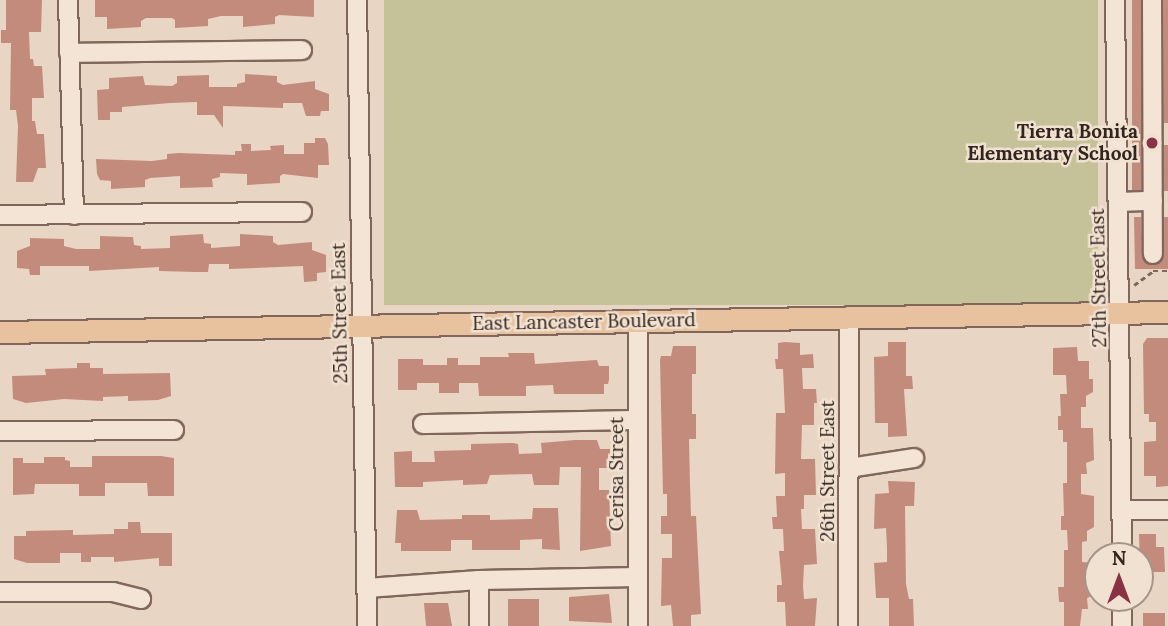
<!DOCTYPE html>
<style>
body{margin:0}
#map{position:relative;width:1168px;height:626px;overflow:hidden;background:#e9d5c3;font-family:Lora,serif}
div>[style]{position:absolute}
.green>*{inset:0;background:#c5c198;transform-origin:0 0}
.building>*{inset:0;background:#c38b7c;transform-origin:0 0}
.path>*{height:2.5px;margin-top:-1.25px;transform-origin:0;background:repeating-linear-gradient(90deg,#81675b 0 5px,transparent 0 8.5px)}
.roads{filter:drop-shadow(2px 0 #81675b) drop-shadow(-2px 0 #81675b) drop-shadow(0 2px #81675b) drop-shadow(0 -2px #81675b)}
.minor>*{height:18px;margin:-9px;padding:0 9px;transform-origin:9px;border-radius:9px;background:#f4e4d5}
.major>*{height:21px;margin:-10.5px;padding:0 10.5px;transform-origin:10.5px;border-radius:10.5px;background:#e8c29e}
.dots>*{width:19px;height:19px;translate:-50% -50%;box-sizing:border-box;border:4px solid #f1e1d1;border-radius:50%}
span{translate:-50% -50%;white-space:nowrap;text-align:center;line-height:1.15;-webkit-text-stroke:5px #f1e1d1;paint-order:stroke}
.poi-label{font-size:19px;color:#32241e;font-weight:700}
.right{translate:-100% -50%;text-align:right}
.street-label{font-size:19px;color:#32241e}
.north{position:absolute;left:1084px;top:542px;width:70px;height:70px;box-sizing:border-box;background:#f1e1d1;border:2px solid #a59589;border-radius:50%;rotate:0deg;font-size:19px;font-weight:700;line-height:28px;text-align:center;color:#32241e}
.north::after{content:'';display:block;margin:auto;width:24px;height:32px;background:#893245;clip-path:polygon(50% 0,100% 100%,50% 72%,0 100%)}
</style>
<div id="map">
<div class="green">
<div style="left:384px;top:0;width:714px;height:305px"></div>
</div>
<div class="building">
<div style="clip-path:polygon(6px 0,42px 0,41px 32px,29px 32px,30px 59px,33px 59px,34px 66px,42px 66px,44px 98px,32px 98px,32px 121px,35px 121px,37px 134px,44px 134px,46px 168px,38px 168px,33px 182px,16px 182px,18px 126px,16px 110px,10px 110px,11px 43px,1px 43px,1px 30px,6px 30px)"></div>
<div style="clip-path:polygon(95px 0,314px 0,314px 17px,279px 15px,275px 17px,275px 24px,243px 27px,243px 16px,221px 16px,208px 19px,208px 26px,175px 28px,175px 20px,172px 18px,146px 18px,141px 21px,141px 27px,107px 29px,107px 17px,95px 17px)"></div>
<div style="left:1132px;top:0;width:9px;height:190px"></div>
<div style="clip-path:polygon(1163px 0,1168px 0,1168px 123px,1164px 123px)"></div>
<div style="clip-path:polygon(245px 74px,277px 76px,277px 82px,283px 85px,315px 81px,315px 89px,329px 94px,329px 111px,321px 111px,320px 116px,306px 116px,302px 103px,283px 103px,283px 108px,223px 106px,223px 128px,214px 115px,197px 115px,197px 102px,170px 103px,122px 107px,122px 112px,110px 112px,110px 120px,98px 120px,97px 90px,109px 89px,109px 78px,143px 76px,145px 85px,172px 86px,177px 83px,177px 76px,209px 75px,209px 87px,237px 87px,237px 84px,245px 82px)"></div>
<div style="clip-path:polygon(315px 138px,325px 138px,328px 144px,329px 165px,318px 165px,318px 178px,283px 174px,280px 176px,280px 183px,247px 185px,247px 174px,220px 173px,220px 177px,212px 179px,213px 187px,180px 188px,180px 176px,150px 178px,145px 180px,145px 187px,111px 189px,111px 181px,100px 180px,97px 174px,96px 159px,152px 161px,167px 159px,167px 154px,179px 153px,235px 155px,235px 151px,242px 151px,241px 144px,251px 144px,251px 151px,271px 150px,270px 146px,284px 145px,284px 154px,304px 154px,304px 143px,315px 143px)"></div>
<div style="left:1164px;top:145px;width:4px;height:46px"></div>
<div style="clip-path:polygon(1134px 217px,1141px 217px,1143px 259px,1152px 265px,1163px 259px,1164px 217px,1168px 217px,1168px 269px,1135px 269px)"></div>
<div style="clip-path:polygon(203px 234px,204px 243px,211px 244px,211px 248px,240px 246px,240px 234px,273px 236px,273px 242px,278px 245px,312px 242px,312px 250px,326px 255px,326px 272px,317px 273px,317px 281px,304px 282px,303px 266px,229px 269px,229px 264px,209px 264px,208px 272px,196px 272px,159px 271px,159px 267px,89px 271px,89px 266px,40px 266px,40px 275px,30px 275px,29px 269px,17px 268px,17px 251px,30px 246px,30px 238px,64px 239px,64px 246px,76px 249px,100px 249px,100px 236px,129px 237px,133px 237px,134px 245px,141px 246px,141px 249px,170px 248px,170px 236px)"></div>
<div style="clip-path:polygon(1147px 338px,1168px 338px,1168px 486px,1156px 487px,1156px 476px,1144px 476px,1144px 442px,1156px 441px,1156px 422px,1149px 422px,1149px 414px,1144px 414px,1143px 344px)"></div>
<div style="clip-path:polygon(785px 342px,800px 343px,800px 355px,813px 354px,814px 368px,802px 368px,803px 389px,816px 389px,817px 403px,814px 403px,814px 425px,802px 425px,801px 459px,815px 459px,816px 495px,804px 495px,804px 509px,801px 509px,802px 529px,815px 529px,817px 564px,804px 565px,803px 586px,804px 599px,817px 598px,815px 626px,786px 626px,785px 602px,777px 602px,777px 585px,782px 585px,779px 551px,784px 551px,783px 529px,773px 529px,772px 517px,777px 517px,776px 496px,785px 496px,785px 473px,775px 474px,776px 413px,785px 413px,783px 369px,776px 369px,775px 359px,778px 359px,778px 343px)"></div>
<div style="clip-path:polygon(888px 342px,906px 342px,906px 376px,912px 376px,913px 389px,904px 389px,907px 436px,888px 437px,888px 423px,875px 423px,874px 357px,888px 356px)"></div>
<div style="clip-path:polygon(673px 346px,696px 346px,696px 374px,692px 374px,692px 414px,696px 414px,696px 439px,689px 439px,690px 484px,691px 516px,696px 516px,701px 614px,691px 615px,691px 626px,673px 626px,671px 605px,661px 606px,662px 558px,672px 558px,672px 534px,661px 534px,661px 516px,667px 516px,667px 494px,663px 494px,660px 360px,661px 356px,671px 356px)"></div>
<div style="clip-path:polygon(1077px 347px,1078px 361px,1089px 361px,1089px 379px,1093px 379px,1093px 392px,1086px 396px,1086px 407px,1081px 407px,1081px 428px,1093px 428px,1094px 460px,1086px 463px,1087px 474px,1081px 474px,1081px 494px,1094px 496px,1094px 527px,1087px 531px,1087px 541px,1082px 542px,1082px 562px,1094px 563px,1094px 595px,1087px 598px,1088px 609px,1082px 609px,1080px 626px,1064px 626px,1064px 602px,1059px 602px,1058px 587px,1064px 587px,1064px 550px,1068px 550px,1067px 530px,1061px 530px,1061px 516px,1064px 516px,1063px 483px,1067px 483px,1067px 442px,1063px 442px,1063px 430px,1058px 430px,1058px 416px,1061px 416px,1060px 394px,1067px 394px,1066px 375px,1053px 375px,1053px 348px)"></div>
<div style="clip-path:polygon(508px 353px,534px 353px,535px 364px,597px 360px,599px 366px,609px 366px,609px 380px,608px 384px,604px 384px,604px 394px,554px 394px,553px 385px,526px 386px,526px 396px,479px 396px,478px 383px,459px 383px,459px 393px,439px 393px,439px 383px,417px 383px,417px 390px,398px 390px,398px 359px,423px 359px,423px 365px,447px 365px,447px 358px,458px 358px,458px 365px,480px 365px,480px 357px,509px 357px)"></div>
<div style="clip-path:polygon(77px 363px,90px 363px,90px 368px,103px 368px,103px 374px,170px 373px,171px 396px,158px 400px,128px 401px,128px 396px,103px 397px,103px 401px,64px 399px,26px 403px,13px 399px,12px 376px,46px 375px,45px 369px,77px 368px)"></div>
<div style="clip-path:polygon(575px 440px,597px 440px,600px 449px,610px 449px,610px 468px,599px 468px,599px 490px,609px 490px,611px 546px,580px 551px,581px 467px,560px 467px,559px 485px,534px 485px,532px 474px,490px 475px,487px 484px,463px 485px,463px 480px,423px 482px,423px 487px,395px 487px,394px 452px,412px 451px,412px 462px,435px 462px,434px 451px,471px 450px,471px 444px,513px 443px,518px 444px,519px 454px,542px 453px,541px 443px)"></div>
<div style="clip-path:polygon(92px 456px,161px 456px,174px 458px,174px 496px,148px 496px,147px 483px,105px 483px,105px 496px,79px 496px,79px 484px,35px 484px,34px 494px,13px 495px,13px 458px,23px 458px,23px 463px,44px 463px,44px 457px,65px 457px,65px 460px,70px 461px,70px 467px,92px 467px)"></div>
<div style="clip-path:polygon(888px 481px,915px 482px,914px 506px,905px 506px,906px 584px,909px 599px,913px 599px,914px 626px,889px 626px,889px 598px,876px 598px,874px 563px,887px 562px,887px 548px,886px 528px,874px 529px,875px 494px,889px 493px)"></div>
<div style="clip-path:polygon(533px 508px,558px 508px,560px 550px,542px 549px,542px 539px,520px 540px,520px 550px,472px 550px,472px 540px,451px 540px,451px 551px,401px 551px,401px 543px,395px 543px,397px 510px,417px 510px,420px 520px,462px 519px,462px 515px,490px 515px,490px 520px,532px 519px)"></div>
<div style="clip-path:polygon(128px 522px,140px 522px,141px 533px,172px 533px,172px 566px,159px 566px,159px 558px,114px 562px,114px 557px,91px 557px,91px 562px,81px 562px,81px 553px,60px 553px,60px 563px,27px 563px,14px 559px,14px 536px,26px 536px,26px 531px,73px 530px,73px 535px,114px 534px,114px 529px,128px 529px)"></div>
<div style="clip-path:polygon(1139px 534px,1156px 534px,1156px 547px,1164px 547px,1165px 572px,1140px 572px)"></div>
<div style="clip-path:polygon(609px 594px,612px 623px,569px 621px,569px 597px)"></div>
<div style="left:508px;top:599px;width:31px;height:27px"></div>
<div style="clip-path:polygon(424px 603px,448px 603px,452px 626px,426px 626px)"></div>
<div style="left:1143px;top:613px;width:22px;height:13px"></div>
</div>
<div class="path">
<div style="left:1134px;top:285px;width:24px;rotate:-36deg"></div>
<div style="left:1153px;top:271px;width:15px"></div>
</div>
<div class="roads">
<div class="minor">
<div style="left:68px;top:0;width:215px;rotate:88.4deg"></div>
<div style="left:357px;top:0;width:626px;rotate:89.08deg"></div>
<div style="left:1115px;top:0;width:556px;rotate:89.28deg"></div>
<div style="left:1152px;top:0;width:254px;rotate:89.8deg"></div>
<div style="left:69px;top:53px;width:233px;rotate:-0.7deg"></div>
<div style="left:1118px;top:202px;width:35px;rotate:-2deg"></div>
<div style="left:0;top:215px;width:302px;rotate:-0.6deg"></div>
<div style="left:423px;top:424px;width:214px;rotate:-1.1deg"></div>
<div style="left:0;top:431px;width:174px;rotate:-0.3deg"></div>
<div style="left:849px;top:468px;width:66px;rotate:-8.7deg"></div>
<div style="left:1122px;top:510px;width:46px"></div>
<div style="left:479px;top:580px;width:46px;rotate:90deg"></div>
<div style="left:367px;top:588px;width:112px;rotate:-4.1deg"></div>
<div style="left:479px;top:580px;width:159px;rotate:-1.1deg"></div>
<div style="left:0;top:592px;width:113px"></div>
<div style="left:113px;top:592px;width:29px;rotate:14deg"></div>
<div style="left:1122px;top:598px;width:28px;rotate:90deg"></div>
<div style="left:638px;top:626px;width:304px;rotate:-90deg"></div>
<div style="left:848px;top:626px;width:310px;rotate:-89.8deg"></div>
</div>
<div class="major">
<div style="left:0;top:332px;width:1168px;rotate:-0.98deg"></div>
</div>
</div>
<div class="dots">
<div style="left:1152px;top:143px;background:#893245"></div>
</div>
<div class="poi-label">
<span class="right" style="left:1138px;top:143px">Tierra Bonita<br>Elementary School</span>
</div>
<div class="street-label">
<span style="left:1099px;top:278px;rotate:-91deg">27th Street East</span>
<span style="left:340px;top:313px;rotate:-91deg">25th Street East</span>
<span style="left:584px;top:322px;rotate:-1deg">East Lancaster Boulevard</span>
<span style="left:828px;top:471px;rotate:-90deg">26th Street East</span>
<span style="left:617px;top:474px;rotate:-90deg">Cerisa Street</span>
</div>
<div class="north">N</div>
</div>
